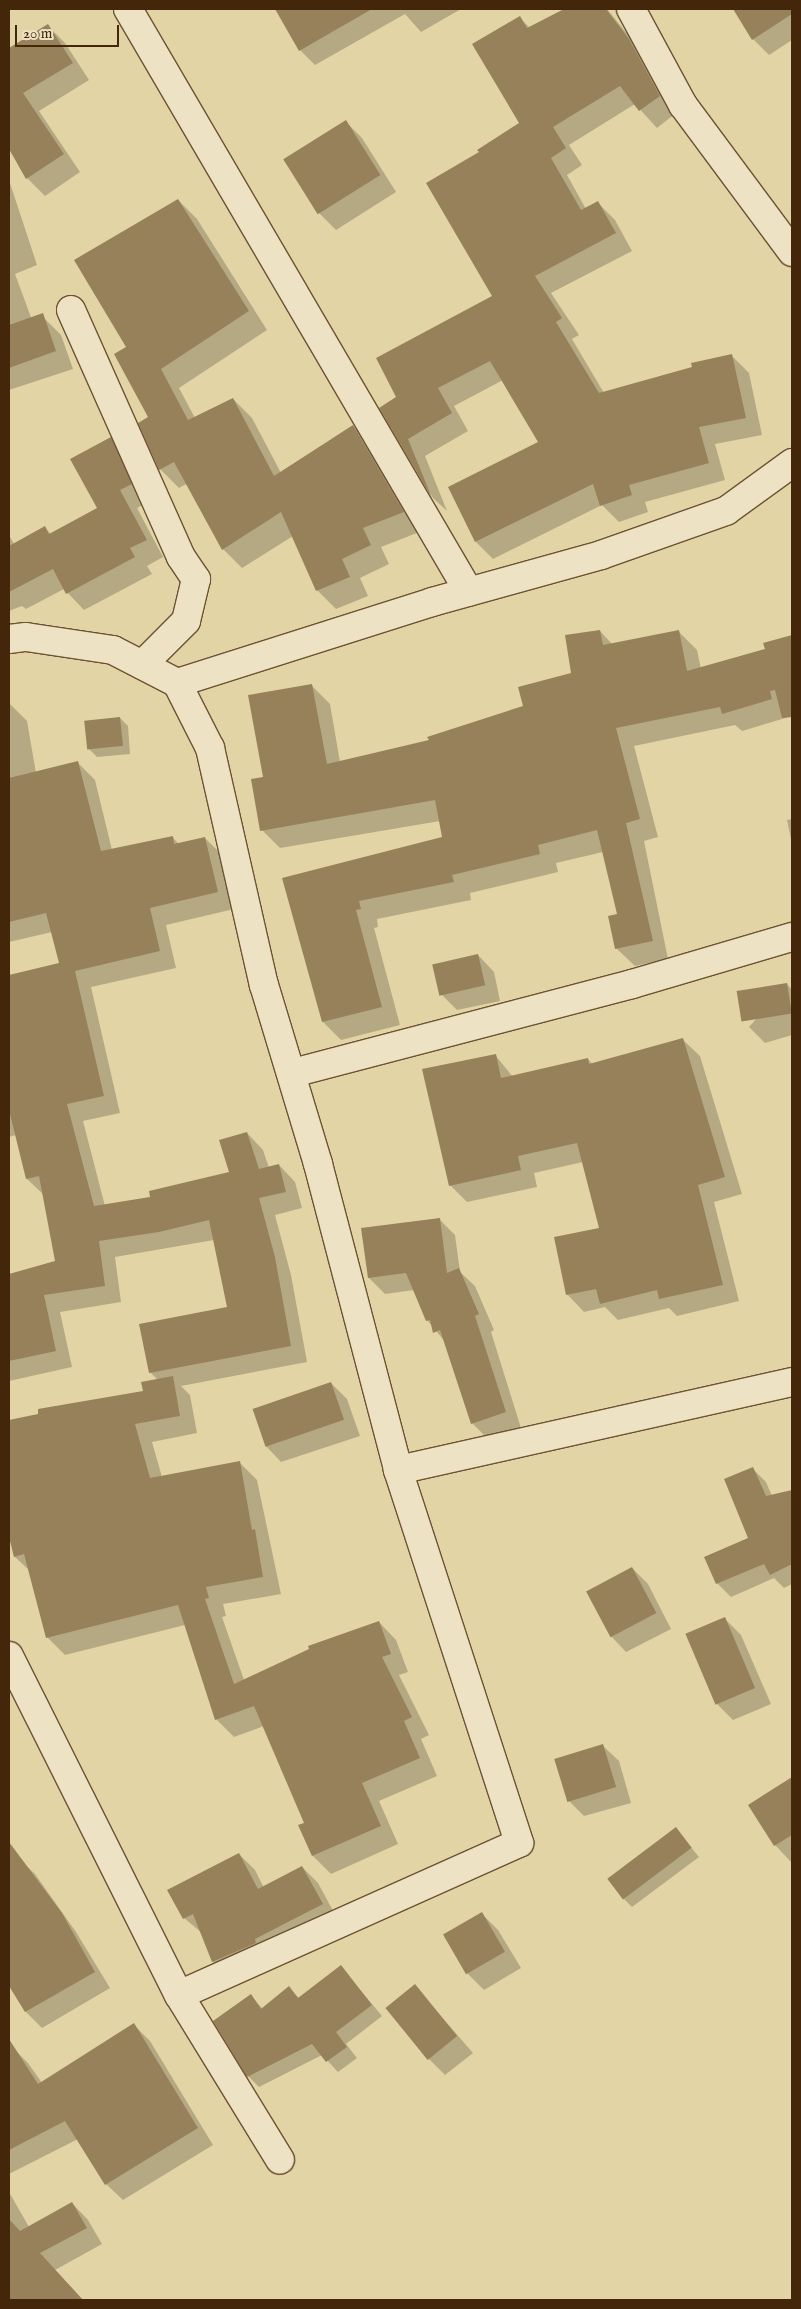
<!DOCTYPE html>
<style>
body{margin:0}
#map{position:relative;width:801px;height:2309px;overflow:hidden;background:#e3d4a5;font-family:"IM FELL English",serif}
div>[style]{position:absolute}
.shadow>*{inset:0;background:#0003}
.building>*{inset:0;background:#97815b;transform-origin:0 0}
.roads{filter:drop-shadow(1px 0 #6c5232) drop-shadow(-1px 0 #6c5232) drop-shadow(0 1px #6c5232) drop-shadow(0 -1px #6c5232)}
.minor>*{height:28px;margin:-14px;padding:0 14px;transform-origin:14px;border-radius:14px;background:#ede3c4}
span{translate:-50% -50%;white-space:nowrap;text-align:center;line-height:1.15;-webkit-text-stroke:4.5px #ede3c4;paint-order:stroke}
.frame{position:absolute;inset:0;border:10px solid #44270b;pointer-events:none}
.scale{position:absolute;left:15px;top:25px;width:104px;height:22px;box-sizing:border-box;border:2px solid #44270b;border-top:0;padding-left:6px;font-size:15px;line-height:18px;white-space:nowrap;color:#44270b;-webkit-text-stroke:4px #ede3c4;paint-order:stroke}
</style>
<div id="map">
<div class="shadow">
<div style="clip-path:polygon(277px 9px,461px 9px,421px 32px,405px 14px,315px 65px,300px 50px)"></div>
<div style="clip-path:polygon(566px 9px,607px 9px,646px 57px,676px 113px,657px 128px,635px 104px,569px 145px,582px 165px,567px 175px,586px 209px,598px 203px,615px 220px,632px 251px,551px 293px,579px 335px,572px 339px,604px 393px,732px 356px,749px 373px,762px 435px,715px 444px,725px 480px,645px 502px,648px 512px,619px 522px,602px 505px,493px 559px,476px 542px,449px 487px,540px 442px,503px 380px,454px 406px,468px 431px,425px 456px,447px 511px,433px 498px,381px 408px,398px 397px,494px 296px,480px 153px,520px 124px,520px 18px,530px 28px)"></div>
<div style="clip-path:polygon(734px 9px,792px 9px,792px 40px,769px 55px,753px 39px)"></div>
<div style="clip-path:polygon(48px 26px,65px 43px,89px 80px,39px 111px,80px 172px,45px 196px,27px 178px,9px 147px,9px 46px,10px 49px)"></div>
<div style="clip-path:polygon(346px 122px,362px 138px,396px 192px,336px 230px,320px 214px,286px 160px)"></div>
<div style="clip-path:polygon(9px 180px,37px 265px,15px 274px,32px 320px,44px 318px,61px 335px,73px 369px,9px 390px)"></div>
<div style="clip-path:polygon(178px 200px,197px 219px,267px 330px,179px 388px,195px 418px,233px 399px,252px 418px,281px 473px,353px 426px,372px 445px,422px 531px,381px 547px,389px 564px,360px 578px,368px 596px,336px 609px,317px 590px,293px 536px,242px 568px,223px 549px,188px 483px,179px 488px,160px 469px,150px 418px,128px 348px)"></div>
<div style="clip-path:polygon(110px 439px,128px 456px,148px 502px,137px 508px,163px 557px,147px 566px,152px 574px,84px 610px,64px 589px,26px 609px,22px 606px,9px 611px,9px 535px,14px 544px,45px 528px,51px 534px,98px 509px)"></div>
<div style="clip-path:polygon(600px 631px,613px 645px,678px 631px,697px 650px,701px 669px,766px 650px,789px 638px,792px 641px,792px 716px,742px 731px,735px 725px,634px 746px,658px 837px,644px 841px,668px 959px,635px 966px,616px 948px,618px 915px,603px 852px,556px 863px,558px 872px,470px 893px,471px 900px,377px 919px,378px 927px,374px 928px,400px 1025px,341px 1040px,323px 1022px,283px 879px,444px 838px,440px 821px,280px 848px,262px 830px,265px 778px,311px 685px,330px 704px,340px 762px,430px 741px,524px 706px,573px 674px)"></div>
<div style="clip-path:polygon(9px 703px,27px 721px,36px 773px,78px 763px,95px 780px,112px 850px,172px 837px,179px 844px,205px 838px,222px 855px,234px 909px,166px 925px,176px 968px,91px 987px,120px 1113px,83px 1121px,105px 1206px,152px 1198px,230px 1173px,247px 1133px,263px 1150px,269px 1168px,279px 1165px,295px 1182px,302px 1208px,275px 1215px,291px 1275px,307px 1362px,181px 1386px,190px 1395px,197px 1433px,152px 1442px,162px 1477px,239px 1462px,257px 1480px,281px 1594px,223px 1604px,226px 1616px,222px 1617px,244px 1680px,379px 1622px,396px 1640px,408px 1672px,399px 1675px,429px 1735px,421px 1739px,437px 1776px,379px 1801px,398px 1844px,331px 1874px,313px 1856px,300px 1826px,305px 1823px,264px 1726px,234px 1737px,216px 1719px,185px 1625px,65px 1655px,47px 1637px,30px 1571px,15px 1557px,9px 1532px,9px 1422px,144px 1392px,158px 1380px,150px 1372px,228px 1308px,214px 1240px,115px 1257px,121px 1302px,60px 1312px,72px 1367px,9px 1381px,9px 1275px,57px 1262px,44px 1195px,27px 1179px,16px 1135px,9px 1137px,9px 976px,60px 964px,52px 932px,9px 942px,9px 830px,14px 829px,9px 809px)"></div>
<div style="clip-path:polygon(120px 718px,128px 726px,130px 754px,97px 757px,89px 749px)"></div>
<div style="clip-path:polygon(792px 819px,792px 844px,787px 820px)"></div>
<div style="clip-path:polygon(478px 955px,494px 972px,500px 1001px,457px 1010px,441px 994px)"></div>
<div style="clip-path:polygon(787px 984px,792px 990px,792px 1035px,765px 1043px,749px 1027px)"></div>
<div style="clip-path:polygon(682px 1039px,700px 1056px,742px 1194px,714px 1202px,739px 1301px,677px 1316px,669px 1308px,618px 1320px,605px 1307px,584px 1312px,567px 1294px,600px 1229px,583px 1162px,534px 1173px,537px 1187px,467px 1202px,450px 1185px,495px 1055px,513px 1077px,588px 1059px,593px 1065px)"></div>
<div style="clip-path:polygon(439px 1219px,455px 1235px,460px 1272px,475px 1286px,494px 1330px,491px 1332px,521px 1428px,488px 1439px,472px 1423px,446px 1343px,427px 1320px,414px 1290px,385px 1294px,369px 1278px,362px 1229px)"></div>
<div style="clip-path:polygon(331px 1383px,347px 1399px,360px 1436px,281px 1462px,265px 1445px)"></div>
<div style="clip-path:polygon(753px 1469px,766px 1482px,772px 1496px,792px 1491px,792px 1584px,784px 1588px,774px 1578px,731px 1597px,717px 1583px,750px 1539px)"></div>
<div style="clip-path:polygon(632px 1568px,648px 1584px,671px 1629px,626px 1652px,610px 1635px)"></div>
<div style="clip-path:polygon(725px 1619px,741px 1635px,771px 1704px,733px 1720px,717px 1704px)"></div>
<div style="clip-path:polygon(602px 1745px,619px 1761px,631px 1803px,584px 1816px,568px 1800px)"></div>
<div style="clip-path:polygon(792px 1779px,792px 1861px,791px 1862px,775px 1845px,750px 1805px)"></div>
<div style="clip-path:polygon(676px 1829px,699px 1857px,632px 1907px,624px 1899px)"></div>
<div style="clip-path:polygon(239px 1854px,255px 1870px,264px 1888px,302px 1867px,318px 1883px,338px 1920px,229px 1978px,213px 1962px,202px 1933px,184px 1918px)"></div>
<div style="clip-path:polygon(18px 1858px,35px 1874px,76px 1932px,110px 1988px,42px 2028px,26px 2012px,9px 1984px,18px 1979px,9px 1965px,9px 1864px)"></div>
<div style="clip-path:polygon(482px 1914px,498px 1930px,521px 1968px,484px 1990px,467px 1973px,445px 1935px)"></div>
<div style="clip-path:polygon(341px 1967px,382px 2016px,346px 2044px,357px 2058px,338px 2072px,322px 2055px,259px 2087px,248px 2076px,251px 1996px,263px 2009px,289px 1988px,300px 1999px)"></div>
<div style="clip-path:polygon(415px 1986px,473px 2053px,445px 2075px,429px 2059px)"></div>
<div style="clip-path:polygon(134px 2025px,150px 2041px,213px 2145px,123px 2200px,106px 2184px,78px 2139px,9px 2174px,9px 2049px,12px 2047px,28px 2063px,42px 2083px)"></div>
<div style="clip-path:polygon(9px 2192px,29px 2227px,72px 2203px,88px 2220px,102px 2244px,55px 2270px,83px 2300px,9px 2300px)"></div>
</div>
<div class="building">
<div style="clip-path:polygon(275px 9px,372px 9px,299px 51px)"></div>
<div style="clip-path:polygon(564px 9px,606px 9px,629px 39px,660px 96px,639px 111px,620px 86px,553px 127px,566px 148px,551px 158px,581px 210px,598px 201px,616px 233px,535px 276px,562px 318px,556px 322px,599px 393px,692px 367px,691px 363px,732px 354px,746px 418px,699px 427px,709px 463px,629px 485px,632px 495px,600px 506px,593px 484px,475px 542px,448px 487px,538px 442px,490px 361px,438px 388px,452px 413px,408px 439px,432px 498px,379px 408px,396px 397px,376px 358px,492px 296px,426px 183px,479px 152px,477px 150px,519px 123px,472px 44px,520px 16px,527px 28px)"></div>
<div style="clip-path:polygon(733px 9px,792px 9px,792px 14px,752px 40px)"></div>
<div style="clip-path:polygon(48px 24px,73px 63px,23px 93px,64px 154px,26px 179px,9px 149px,9px 48px)"></div>
<div style="left:346px;top:120px;width:65px;height:74px;rotate:58deg"></div>
<div style="clip-path:polygon(178px 199px,249px 311px,161px 369px,188px 420px,233px 398px,274px 476px,353px 425px,404px 512px,363px 528px,371px 545px,342px 559px,350px 577px,316px 591px,281px 512px,222px 550px,174px 462px,159px 470px,138px 423px,148px 417px,114px 354px,126px 347px,74px 260px)"></div>
<div style="clip-path:polygon(43px 313px,56px 351px,9px 368px,9px 325px)"></div>
<div style="clip-path:polygon(111px 437px,132px 484px,120px 490px,147px 540px,130px 548px,135px 557px,66px 594px,53px 569px,9px 592px,9px 546px,45px 526px,49px 534px,97px 508px,70px 459px)"></div>
<div style="clip-path:polygon(600px 630px,603px 645px,679px 630px,687px 671px,765px 649px,763px 643px,792px 635px,792px 717px,782px 718px,775px 690px,770px 691px,772px 699px,722px 714px,720px 707px,616px 728px,640px 819px,626px 823px,653px 941px,615px 949px,608px 916px,617px 914px,597px 830px,538px 845px,540px 854px,452px 875px,454px 882px,359px 901px,361px 909px,356px 910px,382px 1007px,322px 1022px,282px 878px,442px 837px,435px 800px,260px 831px,251px 779px,263px 777px,248px 695px,312px 684px,327px 764px,429px 740px,427px 737px,523px 706px,518px 687px,571px 673px,565px 635px)"></div>
<div style="left:120px;top:717px;width:29px;height:36px;rotate:84deg"></div>
<div style="clip-path:polygon(78px 761px,101px 851px,173px 836px,174px 844px,205px 837px,218px 892px,150px 908px,160px 951px,75px 971px,104px 1096px,67px 1104px,94px 1206px,150px 1197px,149px 1191px,229px 1172px,219px 1140px,247px 1132px,259px 1169px,279px 1164px,286px 1192px,259px 1198px,275px 1257px,291px 1346px,149px 1373px,139px 1324px,227px 1307px,209px 1220px,159px 1232px,99px 1241px,105px 1286px,44px 1295px,56px 1351px,9px 1361px,9px 1274px,55px 1261px,39px 1176px,26px 1179px,9px 1110px,9px 975px,59px 963px,46px 913px,9px 922px,9px 778px)"></div>
<div style="left:478px;top:954px;width:32px;height:47px;rotate:77deg"></div>
<div style="left:787px;top:983px;width:31px;height:51px;rotate:81deg"></div>
<div style="clip-path:polygon(683px 1038px,725px 1177px,698px 1185px,723px 1285px,659px 1299px,657px 1290px,600px 1304px,596px 1289px,566px 1295px,554px 1237px,599px 1228px,577px 1143px,518px 1156px,521px 1170px,449px 1186px,422px 1069px,496px 1054px,501px 1078px,588px 1058px,589px 1064px)"></div>
<div style="clip-path:polygon(440px 1218px,447px 1273px,459px 1268px,479px 1314px,475px 1316px,506px 1412px,471px 1424px,440px 1330px,433px 1333px,430px 1320px,426px 1321px,406px 1273px,368px 1278px,361px 1228px)"></div>
<div style="clip-path:polygon(173px 1376px,180px 1416px,135px 1424px,150px 1478px,240px 1461px,252px 1530px,255px 1529px,263px 1577px,206px 1587px,209px 1598px,205px 1599px,234px 1684px,309px 1649px,308px 1646px,379px 1621px,391px 1654px,382px 1657px,412px 1717px,404px 1721px,420px 1758px,362px 1783px,381px 1826px,312px 1856px,298px 1825px,304px 1823px,254px 1706px,215px 1720px,178px 1605px,46px 1638px,24px 1554px,14px 1557px,9px 1537px,9px 1420px,38px 1414px,38px 1409px,143px 1391px,141px 1382px)"></div>
<div style="left:331px;top:1382px;width:40px;height:83px;rotate:71deg"></div>
<div style="clip-path:polygon(753px 1467px,766px 1496px,792px 1490px,792px 1564px,770px 1575px,764px 1564px,716px 1584px,704px 1557px,748px 1538px,724px 1479px)"></div>
<div style="left:632px;top:1567px;width:52px;height:52px;rotate:62deg"></div>
<div style="left:725px;top:1617px;width:77px;height:43px;rotate:67deg"></div>
<div style="left:603px;top:1744px;width:45px;height:51px;rotate:73deg"></div>
<div style="clip-path:polygon(792px 1777px,792px 1835px,774px 1846px,748px 1805px)"></div>
<div style="left:676px;top:1827px;width:26px;height:86px;rotate:53deg"></div>
<div style="clip-path:polygon(9px 1842px,62px 1913px,95px 1972px,25px 2012px,9px 1986px)"></div>
<div style="clip-path:polygon(239px 1853px,258px 1889px,302px 1866px,323px 1904px,255px 1939px,256px 1943px,212px 1962px,193px 1914px,183px 1919px,167px 1890px)"></div>
<div style="left:482px;top:1912px;width:46px;height:45px;rotate:60deg"></div>
<div style="clip-path:polygon(341px 1965px,372px 2005px,336px 2032px,347px 2047px,326px 2062px,312px 2044px,247px 2077px,213px 2021px,251px 1994px,261px 2009px,289px 1986px,298px 1998px)"></div>
<div style="left:415px;top:1984px;width:67px;height:38px;rotate:51deg"></div>
<div style="clip-path:polygon(134px 2023px,198px 2128px,105px 2185px,65px 2121px,9px 2150px,9px 2039px,38px 2084px)"></div>
<div style="clip-path:polygon(72px 2202px,87px 2228px,40px 2253px,83px 2300px,9px 2300px,9px 2219px,20px 2231px)"></div>
</div>
<div class="roads">
<div class="minor">
<div style="left:128px;top:9px;width:675px;rotate:59.68deg"></div>
<div style="left:631px;top:9px;width:109px;rotate:61.6deg"></div>
<div style="left:683px;top:105px;width:183px;rotate:53.4deg"></div>
<div style="left:71px;top:310px;width:270px;rotate:66deg"></div>
<div style="left:181px;top:557px;width:27px;rotate:56deg"></div>
<div style="left:196px;top:579px;width:43px;rotate:103.4deg"></div>
<div style="left:186px;top:621px;width:62px;rotate:135deg"></div>
<div style="left:9px;top:639px;width:17px;rotate:-7deg"></div>
<div style="left:26px;top:637px;width:88px;rotate:8.5deg"></div>
<div style="left:113px;top:650px;width:72px;rotate:27.3deg"></div>
<div style="left:177px;top:683px;width:73px;rotate:63.1deg"></div>
<div style="left:210px;top:748px;width:243px;rotate:77.2deg"></div>
<div style="left:264px;top:985px;width:187px;rotate:73.2deg"></div>
<div style="left:318px;top:1164px;width:316px;rotate:75.3deg"></div>
<div style="left:398px;top:1470px;width:392px;rotate:72deg"></div>
<div style="left:519px;top:1843px;width:372px;rotate:155.9deg"></div>
<div style="left:177px;top:683px;width:268px;rotate:-17.6deg"></div>
<div style="left:432px;top:602px;width:175px;rotate:-15.5deg"></div>
<div style="left:601px;top:555px;width:133px;rotate:-19.4deg"></div>
<div style="left:726px;top:511px;width:82px;rotate:-36deg"></div>
<div style="left:293px;top:1073px;width:350px;rotate:-14.7deg"></div>
<div style="left:632px;top:984px;width:167px;rotate:-16.4deg"></div>
<div style="left:398px;top:1470px;width:404px;rotate:-12.6deg"></div>
<div style="left:9px;top:1656px;width:379px;rotate:63.4deg"></div>
<div style="left:179px;top:1995px;width:193px;rotate:58.5deg"></div>
</div>
</div>
<div class="frame"></div>
<div class="scale">20 m</div>
</div>
